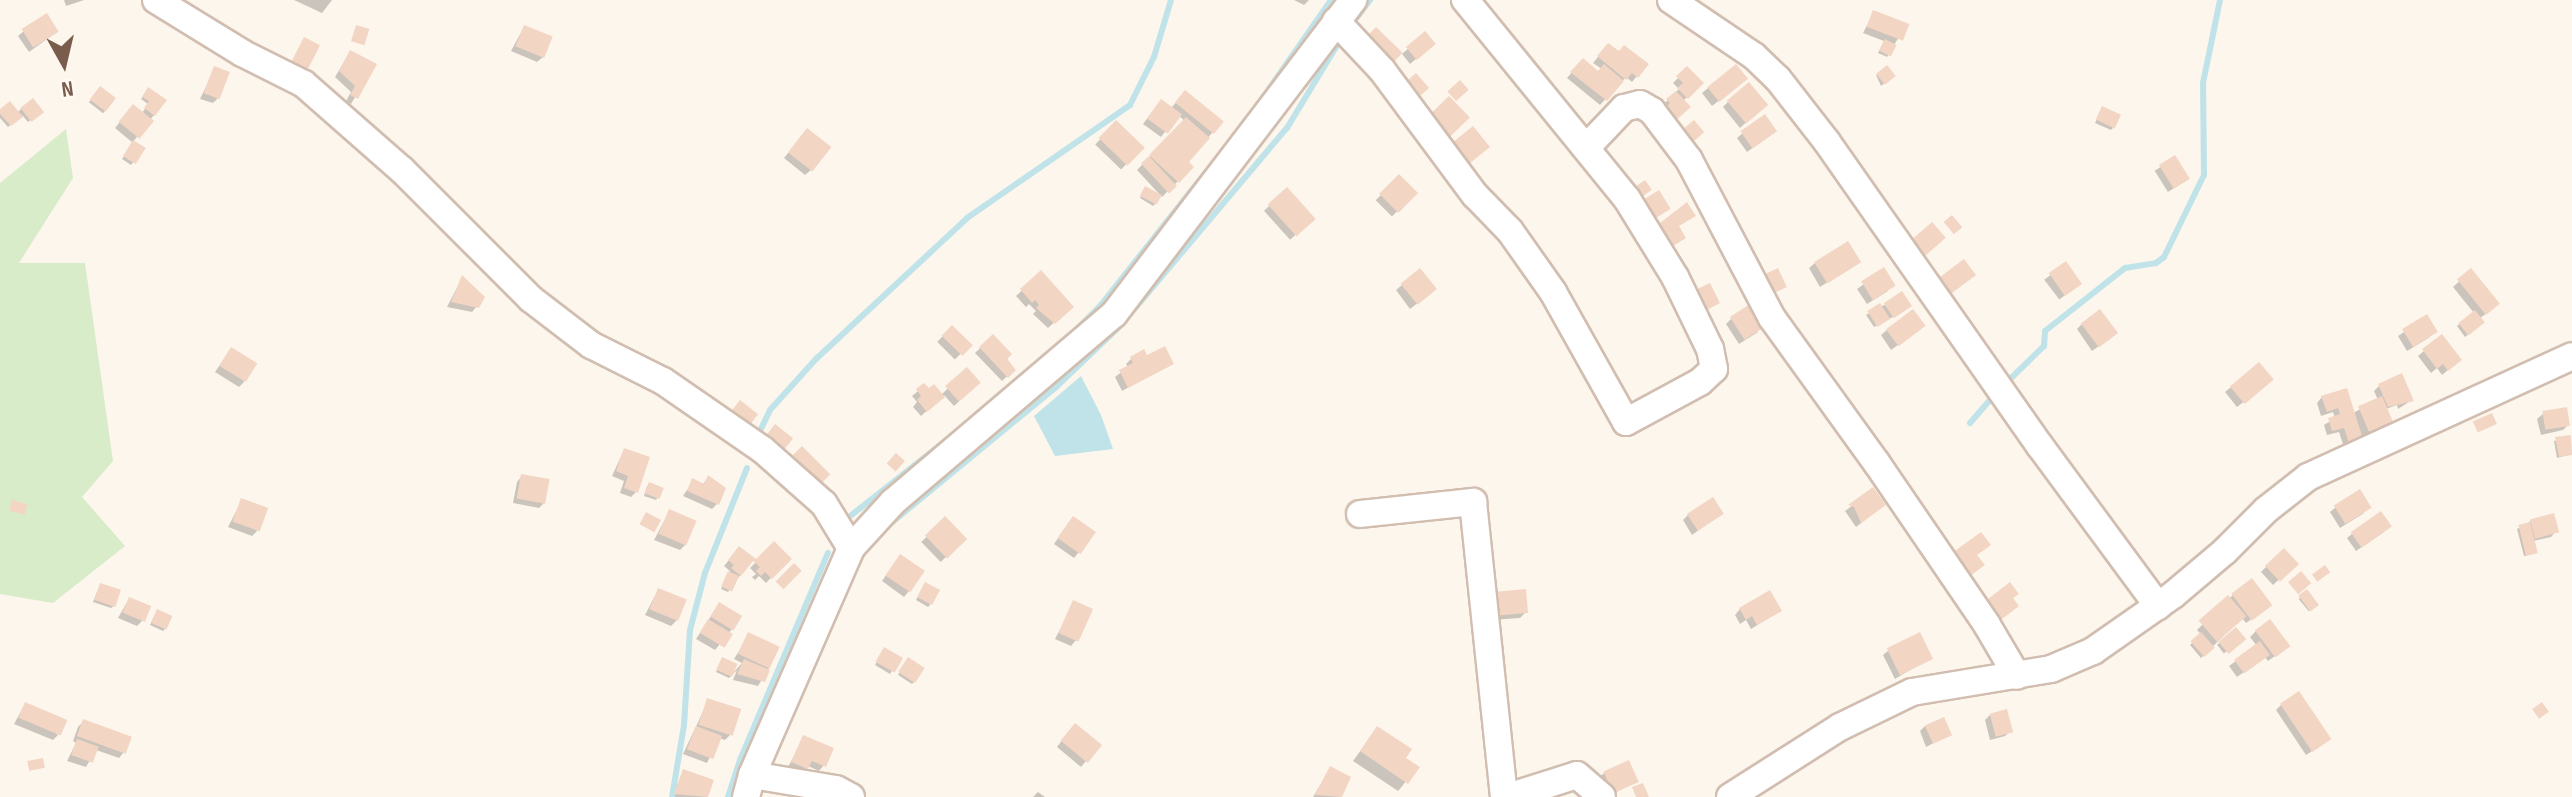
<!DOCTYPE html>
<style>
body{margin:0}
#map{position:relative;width:2572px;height:797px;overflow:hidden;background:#fdf6ec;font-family:"Sofia Sans Condensed",sans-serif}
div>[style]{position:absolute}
.green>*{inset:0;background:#d8ecc9}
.water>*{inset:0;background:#bfe3e8}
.shadow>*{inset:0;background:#0003;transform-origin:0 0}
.stream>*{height:6px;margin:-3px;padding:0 3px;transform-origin:3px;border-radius:3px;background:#bfe3e8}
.building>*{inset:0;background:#f3d5c3;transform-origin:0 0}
.roads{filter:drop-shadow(2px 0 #d1beb0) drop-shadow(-2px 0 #d1beb0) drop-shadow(0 2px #d1beb0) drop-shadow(0 -2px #d1beb0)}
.minor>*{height:26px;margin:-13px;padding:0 13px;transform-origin:13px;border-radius:13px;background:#fff}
span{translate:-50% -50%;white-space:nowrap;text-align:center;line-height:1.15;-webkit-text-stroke:6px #fffaf3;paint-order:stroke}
.north{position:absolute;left:24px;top:24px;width:80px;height:80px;-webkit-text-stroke:6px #fffaf3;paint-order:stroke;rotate:172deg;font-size:22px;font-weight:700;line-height:32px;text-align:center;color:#7a5c4d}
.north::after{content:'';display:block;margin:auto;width:28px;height:36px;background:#7a5c4d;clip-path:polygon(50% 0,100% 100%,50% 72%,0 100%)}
</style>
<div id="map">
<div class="green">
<div style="clip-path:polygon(66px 129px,73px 178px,19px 263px,85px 263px,113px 461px,82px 497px,125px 546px,53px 603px,0 594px,0 183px)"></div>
</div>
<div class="water">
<div style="clip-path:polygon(1081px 376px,1101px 415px,1113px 449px,1055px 456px,1034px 416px)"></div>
</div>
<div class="shadow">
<div style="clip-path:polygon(64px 0,84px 0,66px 6px)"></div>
<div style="clip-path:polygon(294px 0,332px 0,322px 13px)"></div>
<div style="clip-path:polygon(1294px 0,1309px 0,1304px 5px)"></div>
<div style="clip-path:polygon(1874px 12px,1906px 25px,1887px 57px,1878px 53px,1884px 41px,1863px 33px)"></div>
<div style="clip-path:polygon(524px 27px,543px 57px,537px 62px,511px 51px)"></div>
<div style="clip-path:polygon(24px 31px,57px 32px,29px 52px,18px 36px)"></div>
<div style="clip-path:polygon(1425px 34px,1428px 49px,1410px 64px,1402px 54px)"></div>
<div style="clip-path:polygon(1603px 51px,1637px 76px,1632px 82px,1626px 77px,1600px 105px,1567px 78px,1583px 60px,1598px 73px,1602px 69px,1593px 63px)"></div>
<div style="clip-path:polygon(350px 52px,374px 65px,351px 104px,346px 101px,351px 92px,335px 77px)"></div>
<div style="clip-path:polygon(215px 68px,218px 98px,213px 103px,200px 99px)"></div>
<div style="clip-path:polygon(1687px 69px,1702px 83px,1683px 101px,1667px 126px,1662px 106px,1679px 89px,1673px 83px)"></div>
<div style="clip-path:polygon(1876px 75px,1893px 76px,1881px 86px)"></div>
<div style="clip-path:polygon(1740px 84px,1712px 106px,1702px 93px,1708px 88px)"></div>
<div style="left:100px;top:88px;width:18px;height:18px;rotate:38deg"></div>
<div style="clip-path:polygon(146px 92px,154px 115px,133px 142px,143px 149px,131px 165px,122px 159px,133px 143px,115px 128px,128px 112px,142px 113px,148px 104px,141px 99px)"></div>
<div style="clip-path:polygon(1185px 93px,1221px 123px,1186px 162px,1192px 167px,1162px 197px,1137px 170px,1185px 121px,1178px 115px,1161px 137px,1143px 124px,1156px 107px,1170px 109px)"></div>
<div style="clip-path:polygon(1728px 102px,1760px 110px,1740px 128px,1723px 107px)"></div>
<div style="clip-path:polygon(21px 109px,41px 112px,28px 122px,22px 115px,8px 127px,0 118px,0 111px,17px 113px)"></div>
<div style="clip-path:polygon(2101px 111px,2113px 128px,2111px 130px,2095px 123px)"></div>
<div style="left:1116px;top:123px;width:36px;height:30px;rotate:44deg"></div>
<div style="clip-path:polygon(1743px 133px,1769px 136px,1747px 152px,1737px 138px)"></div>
<div style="clip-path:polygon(802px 136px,811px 170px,805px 175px,784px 158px)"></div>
<div style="left:2175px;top:158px;width:25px;height:24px;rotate:58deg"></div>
<div style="left:1399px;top:177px;width:23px;height:33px;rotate:45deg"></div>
<div style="left:1287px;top:190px;width:39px;height:31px;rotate:48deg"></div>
<div style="clip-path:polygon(1144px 191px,1155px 204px,1153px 206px,1140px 198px)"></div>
<div style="clip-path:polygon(1858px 262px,1820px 287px,1809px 268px,1815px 263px)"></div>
<div style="left:2065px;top:264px;width:25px;height:26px;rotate:53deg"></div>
<div style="clip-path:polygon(1420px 270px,1429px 294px,1410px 309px,1396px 290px)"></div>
<div style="clip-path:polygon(1884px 270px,1888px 291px,1867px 304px,1857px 289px)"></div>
<div style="clip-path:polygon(2471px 271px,2492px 309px,2479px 319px,2482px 323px,2465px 337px,2457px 326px,2474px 313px,2453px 287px)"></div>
<div style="clip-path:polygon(1041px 273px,1071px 307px,1048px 328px,1033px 314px,1036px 311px,1029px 304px,1026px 307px,1016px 296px)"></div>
<div style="clip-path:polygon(462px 278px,477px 306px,472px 312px,447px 307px)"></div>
<div style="clip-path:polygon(1884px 305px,1904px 311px,1874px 327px,1866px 315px)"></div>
<div style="clip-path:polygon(2427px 317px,2430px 337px,2407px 351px,2398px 336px)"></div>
<div style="clip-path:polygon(1731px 319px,1758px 332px,1739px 344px,1726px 324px)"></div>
<div style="clip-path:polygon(2082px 324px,2110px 338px,2092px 351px,2077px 329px)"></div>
<div style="left:952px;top:327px;width:25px;height:21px;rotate:45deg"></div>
<div style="clip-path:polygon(1887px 330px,1918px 331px,1891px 350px,1881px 335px)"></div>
<div style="clip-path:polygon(993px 336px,1014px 370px,1002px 381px,975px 353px)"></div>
<div style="clip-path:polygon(2441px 337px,2454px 365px,2442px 375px,2437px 368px,2431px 373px,2418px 356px)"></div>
<div style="clip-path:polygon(231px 349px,244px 382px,239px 387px,215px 372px)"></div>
<div style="clip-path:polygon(1146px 358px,1172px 363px,1122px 391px,1115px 377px,1128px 367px,1126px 364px,1131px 359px)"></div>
<div style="clip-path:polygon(2259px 365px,2266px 385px,2237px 407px,2225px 392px)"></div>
<div style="clip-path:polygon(967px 370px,979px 383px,954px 406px,944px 395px,921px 416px,913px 407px,917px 402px,912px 396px,924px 386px,941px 395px)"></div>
<div style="clip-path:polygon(2379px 386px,2412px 400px,2398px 409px,2397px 405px,2386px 409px,2391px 421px,2385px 426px,2344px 447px,2339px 432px,2327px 435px,2324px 425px,2335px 418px,2333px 412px,2321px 416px,2317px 403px,2322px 397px,2353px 413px,2378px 400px,2374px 391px)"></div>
<div style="clip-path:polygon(2543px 414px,2568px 425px,2563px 430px,2541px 435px,2537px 419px)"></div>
<div style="clip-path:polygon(2569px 437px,2572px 454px,2557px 458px,2554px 441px)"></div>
<div style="clip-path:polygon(624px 450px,636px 492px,631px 497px,620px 493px,624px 481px,612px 476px)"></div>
<div style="clip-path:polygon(522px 476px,544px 503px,539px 508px,513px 503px,517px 482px)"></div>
<div style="clip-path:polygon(709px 477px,717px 504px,712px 509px,683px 496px,693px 481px,702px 485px)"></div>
<div style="clip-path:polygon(647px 486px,662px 489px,656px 500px,644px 496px)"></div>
<div style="clip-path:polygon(1873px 490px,1878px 510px,1856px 527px,1845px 511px)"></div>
<div style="clip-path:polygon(242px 500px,257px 531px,252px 536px,228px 527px)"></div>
<div style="clip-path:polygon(2336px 507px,2364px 513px,2340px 528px,2330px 512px)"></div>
<div style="clip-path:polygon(669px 512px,685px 545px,680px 550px,654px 540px)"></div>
<div style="clip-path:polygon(1721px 514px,1692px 535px,1683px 520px,1688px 515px)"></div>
<div style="left:945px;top:519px;width:28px;height:33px;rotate:46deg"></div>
<div style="clip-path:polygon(2531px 521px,2556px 531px,2551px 537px,2533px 541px,2533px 554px,2524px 556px,2517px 529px)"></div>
<div style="clip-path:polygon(1068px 524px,1079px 552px,1074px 558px,1054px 544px)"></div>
<div style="clip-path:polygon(2384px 532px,2356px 551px,2347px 538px,2353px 533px)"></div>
<div style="clip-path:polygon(774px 544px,789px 559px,766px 583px,759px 576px,755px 580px,752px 577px,756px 574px,750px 568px)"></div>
<div style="clip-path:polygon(734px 554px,752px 559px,728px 592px,721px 589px,730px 571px,724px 566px)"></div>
<div style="clip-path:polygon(895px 562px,909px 591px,904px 597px,882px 581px)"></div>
<div style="clip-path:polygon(2296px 564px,2273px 585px,2261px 572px,2266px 567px)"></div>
<div style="clip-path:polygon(2010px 585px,2012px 611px,1996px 622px,1984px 606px)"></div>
<div style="clip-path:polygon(99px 587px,114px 606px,111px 608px,93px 602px)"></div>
<div style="clip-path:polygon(923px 587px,930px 605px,928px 607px,916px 600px)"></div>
<div style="clip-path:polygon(658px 590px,677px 620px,671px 626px,645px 615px)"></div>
<div style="clip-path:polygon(1524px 591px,1526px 612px,1520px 618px,1491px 620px)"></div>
<div style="left:2307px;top:592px;width:16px;height:11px;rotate:50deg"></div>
<div style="clip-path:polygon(2233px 595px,2264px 610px,2246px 623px,2242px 618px,2201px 658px,2190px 645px,2201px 634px,2197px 630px)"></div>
<div style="clip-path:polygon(129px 599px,142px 621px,137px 626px,118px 618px)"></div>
<div style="clip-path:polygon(1074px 603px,1076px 640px,1071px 646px,1055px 639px)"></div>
<div style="clip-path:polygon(719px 604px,732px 629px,715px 650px,696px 639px)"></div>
<div style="clip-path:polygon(1740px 609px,1780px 611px,1751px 629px,1746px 620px,1740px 624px,1735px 615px)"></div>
<div style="clip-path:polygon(156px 613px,165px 629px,163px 631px,150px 625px)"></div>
<div style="left:2236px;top:630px;width:11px;height:24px;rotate:52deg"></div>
<div style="clip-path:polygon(2256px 631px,2282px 651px,2268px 661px,2265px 657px,2237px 677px,2229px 666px,2257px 646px,2250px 637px)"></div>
<div style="clip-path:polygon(749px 635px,769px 668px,758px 686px,733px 680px,737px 670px,729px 678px,716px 672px,721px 661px,733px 673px,742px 663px,734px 659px)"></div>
<div style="clip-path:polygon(1889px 650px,1930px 658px,1895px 679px,1883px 655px)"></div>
<div style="clip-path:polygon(882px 652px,900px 659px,890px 674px,875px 665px)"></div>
<div style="clip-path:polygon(907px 662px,914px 682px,912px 684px,898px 675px)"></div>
<div style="clip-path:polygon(708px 701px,731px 734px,725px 740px,719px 738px,707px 763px,683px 754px)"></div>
<div style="clip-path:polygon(25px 704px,58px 735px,53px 740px,14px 724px)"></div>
<div style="clip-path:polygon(2281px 705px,2323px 744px,2306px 755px,2276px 710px)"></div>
<div style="clip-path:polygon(1990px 715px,2011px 731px,2005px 736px,1990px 740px,1985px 720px)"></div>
<div style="clip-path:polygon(83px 722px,124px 752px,119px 758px,96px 750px,86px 767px,67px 761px,76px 743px,73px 741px,78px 727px)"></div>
<div style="clip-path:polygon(1925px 726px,1949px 735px,1926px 747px,1920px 731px)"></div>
<div style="clip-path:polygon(1377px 728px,1403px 758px,1417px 768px,1398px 791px,1353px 761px)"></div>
<div style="clip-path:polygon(1070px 730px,1086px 761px,1081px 767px,1057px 747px)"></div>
<div style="clip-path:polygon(804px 738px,824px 765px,819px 771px,808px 766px,801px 773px,788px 767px)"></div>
<div style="clip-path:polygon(1330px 769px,1349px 778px,1339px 797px,1313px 797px)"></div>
<div style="clip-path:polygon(684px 771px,711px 781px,706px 797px,671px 797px)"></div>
<div style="clip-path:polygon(1604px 773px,1637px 781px,1607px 797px,1599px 778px)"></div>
<div style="clip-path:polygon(1038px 792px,1045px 797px,1033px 797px)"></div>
</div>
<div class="stream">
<div style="left:1352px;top:24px;width:30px;rotate:-53deg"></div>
<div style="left:1262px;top:99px;width:121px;rotate:-55.1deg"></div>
<div style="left:1071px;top:335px;width:41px;rotate:-45deg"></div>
<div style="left:1100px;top:306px;width:172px;rotate:-51.6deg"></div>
<div style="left:2004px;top:385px;width:56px;rotate:-44.3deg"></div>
<div style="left:2044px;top:346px;width:15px;rotate:-86deg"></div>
<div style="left:2045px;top:331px;width:102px;rotate:-38.2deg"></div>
<div style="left:2125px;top:268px;width:31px;rotate:-9deg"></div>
<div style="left:2156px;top:263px;width:10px;rotate:-37deg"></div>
<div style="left:2164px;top:257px;width:91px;rotate:-64deg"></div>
<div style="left:2204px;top:175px;width:92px;rotate:-90.6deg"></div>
<div style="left:2203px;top:83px;width:85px;rotate:-78.4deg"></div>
<div style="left:1970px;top:423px;width:40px;rotate:-49deg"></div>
<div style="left:756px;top:439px;width:32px;rotate:-64deg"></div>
<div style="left:770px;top:410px;width:69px;rotate:-48deg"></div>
<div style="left:816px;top:359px;width:207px;rotate:-43deg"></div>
<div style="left:967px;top:218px;width:198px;rotate:-34.7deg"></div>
<div style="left:1130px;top:105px;width:54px;rotate:-63.4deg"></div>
<div style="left:1154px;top:57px;width:59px;rotate:-73.4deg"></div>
<div style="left:849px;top:517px;width:140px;rotate:-38.3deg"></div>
<div style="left:890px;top:524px;width:215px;rotate:-39.5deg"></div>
<div style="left:1056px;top:387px;width:88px;rotate:-43.6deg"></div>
<div style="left:1120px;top:326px;width:259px;rotate:-49.9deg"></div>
<div style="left:1287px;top:128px;width:104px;rotate:-58.8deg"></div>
<div style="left:672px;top:797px;width:73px;rotate:-80.5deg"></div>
<div style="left:684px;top:725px;width:95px;rotate:-86.4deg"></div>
<div style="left:690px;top:630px;width:59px;rotate:-75.3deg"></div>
<div style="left:705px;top:573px;width:113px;rotate:-68.2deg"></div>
<div style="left:728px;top:797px;width:39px;rotate:-72deg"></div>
<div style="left:740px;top:760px;width:225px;rotate:-67deg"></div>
</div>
<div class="building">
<div style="left:1873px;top:10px;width:39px;height:18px;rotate:21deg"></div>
<div style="left:47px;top:13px;width:22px;height:30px;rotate:58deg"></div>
<div style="left:356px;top:25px;width:14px;height:17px;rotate:17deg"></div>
<div style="left:524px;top:25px;width:31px;height:23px;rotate:22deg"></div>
<div style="left:1376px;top:27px;width:37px;height:23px;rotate:44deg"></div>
<div style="left:1425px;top:31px;width:17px;height:25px;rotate:50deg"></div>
<div style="left:304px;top:37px;width:18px;height:30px;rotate:27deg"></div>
<div style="left:1885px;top:39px;width:13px;height:13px;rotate:27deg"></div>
<div style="clip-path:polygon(1608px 43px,1619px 51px,1624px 45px,1649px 64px,1638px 78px,1632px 73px,1626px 80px,1597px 56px)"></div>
<div style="clip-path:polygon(350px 50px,377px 64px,358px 99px,350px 95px,355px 86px,339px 71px)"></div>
<div style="clip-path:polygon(1583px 58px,1598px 71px,1604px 64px,1624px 81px,1607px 101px,1570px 72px)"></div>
<div style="left:1736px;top:64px;width:19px;height:37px;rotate:51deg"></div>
<div style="left:1887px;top:65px;width:14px;height:14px;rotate:51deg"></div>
<div style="left:214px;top:66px;width:17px;height:29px;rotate:21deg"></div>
<div style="clip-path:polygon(1687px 66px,1704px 83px,1688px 99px,1677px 88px,1683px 83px,1676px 76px)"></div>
<div style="left:1416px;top:73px;width:20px;height:16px;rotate:49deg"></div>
<div style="left:1460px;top:80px;width:13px;height:17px;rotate:48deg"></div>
<div style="left:1749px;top:82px;width:30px;height:29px;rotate:50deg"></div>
<div style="left:100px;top:86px;width:20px;height:17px;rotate:37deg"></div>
<div style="clip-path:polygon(148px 87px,167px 100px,155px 116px,144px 108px,149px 101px,142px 97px)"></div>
<div style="left:1185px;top:90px;width:50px;height:16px;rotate:39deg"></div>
<div style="clip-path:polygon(1676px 91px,1691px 107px,1674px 122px,1663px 110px,1670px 103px,1666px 99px)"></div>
<div style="left:1449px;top:96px;width:30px;height:33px;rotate:46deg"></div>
<div style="left:33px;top:98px;width:18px;height:16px;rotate:52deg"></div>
<div style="left:1161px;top:99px;width:26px;height:24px;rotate:36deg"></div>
<div style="clip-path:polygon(10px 101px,23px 117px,11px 126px,0 114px,0 109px)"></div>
<div style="left:133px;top:104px;width:27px;height:23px;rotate:39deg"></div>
<div style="left:2102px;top:106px;width:21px;height:15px;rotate:25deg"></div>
<div style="left:1765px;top:114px;width:21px;height:30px;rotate:55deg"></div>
<div style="clip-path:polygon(1186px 117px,1210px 138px,1189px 162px,1194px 167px,1179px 183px,1149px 155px)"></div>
<div style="left:1116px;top:120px;width:40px;height:25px;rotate:44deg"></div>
<div style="left:1694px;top:120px;width:16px;height:17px;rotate:50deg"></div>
<div style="left:1473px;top:126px;width:27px;height:28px;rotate:51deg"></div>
<div style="left:807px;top:128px;width:31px;height:31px;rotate:38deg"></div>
<div style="left:133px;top:140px;width:15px;height:19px;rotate:32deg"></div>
<div style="left:2175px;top:155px;width:28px;height:19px;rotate:58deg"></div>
<div style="left:1149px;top:156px;width:41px;height:11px;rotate:47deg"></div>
<div style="left:1399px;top:174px;width:27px;height:28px;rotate:45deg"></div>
<div style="left:1645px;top:180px;width:12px;height:18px;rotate:55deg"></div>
<div style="left:1145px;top:186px;width:19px;height:11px;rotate:28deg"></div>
<div style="left:1287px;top:187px;width:43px;height:26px;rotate:48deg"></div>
<div style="left:1659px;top:190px;width:22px;height:25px;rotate:58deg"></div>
<div style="clip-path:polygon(1687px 202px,1696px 216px,1679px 226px,1686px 238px,1665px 251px,1651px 230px)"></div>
<div style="left:1952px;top:215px;width:16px;height:11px;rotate:50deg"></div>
<div style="left:1932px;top:222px;width:21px;height:30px;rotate:49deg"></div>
<div style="left:1848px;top:241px;width:25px;height:40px;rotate:58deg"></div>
<div style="left:1964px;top:259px;width:20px;height:35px;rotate:53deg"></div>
<div style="left:2066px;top:261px;width:28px;height:21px;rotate:55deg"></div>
<div style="left:1884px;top:267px;width:22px;height:27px;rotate:58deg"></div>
<div style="left:1420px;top:268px;width:27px;height:25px;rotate:51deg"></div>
<div style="left:1778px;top:268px;width:21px;height:22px;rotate:65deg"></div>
<div style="left:2471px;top:268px;width:46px;height:18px;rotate:51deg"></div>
<div style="clip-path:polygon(1041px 270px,1074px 307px,1055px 324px,1036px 308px,1039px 305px,1035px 300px,1032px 303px,1020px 289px)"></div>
<div style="clip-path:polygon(462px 275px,485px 297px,479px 308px,451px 302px)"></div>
<div style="clip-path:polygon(1710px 283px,1720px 303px,1699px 314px,1693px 291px)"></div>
<div style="left:1902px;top:291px;width:18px;height:22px;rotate:56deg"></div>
<div style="left:1880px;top:303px;width:19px;height:15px;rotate:58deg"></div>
<div style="left:1750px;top:304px;width:27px;height:24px;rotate:57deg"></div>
<div style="left:1913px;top:309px;width:21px;height:34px;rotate:53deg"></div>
<div style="left:2100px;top:309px;width:30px;height:24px;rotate:53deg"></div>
<div style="left:2475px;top:310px;width:16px;height:21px;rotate:52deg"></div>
<div style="left:2427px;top:314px;width:21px;height:29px;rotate:59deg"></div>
<div style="left:952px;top:325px;width:29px;height:15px;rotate:44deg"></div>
<div style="clip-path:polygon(993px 334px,1012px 354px,1007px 359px,1016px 370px,1008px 378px,979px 347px)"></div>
<div style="clip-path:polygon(2442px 334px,2462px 360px,2448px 371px,2443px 364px,2437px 369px,2422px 349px)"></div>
<div style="clip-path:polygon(1165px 346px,1174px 364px,1128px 388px,1119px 370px,1133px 363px,1130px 357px,1144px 349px,1147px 355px)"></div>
<div style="left:231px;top:347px;width:31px;height:22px;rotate:32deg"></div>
<div style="left:2259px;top:362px;width:23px;height:38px;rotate:50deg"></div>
<div style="left:967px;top:367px;width:21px;height:29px;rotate:49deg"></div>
<div style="clip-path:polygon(2402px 373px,2414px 401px,2388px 407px,2378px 384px)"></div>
<div style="clip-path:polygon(924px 383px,929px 388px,934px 384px,945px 397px,927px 412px,917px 400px,921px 396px,916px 389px)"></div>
<div style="clip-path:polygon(2347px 388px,2363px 439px,2349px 443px,2344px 428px,2332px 431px,2328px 418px,2340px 414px,2338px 408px,2327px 412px,2321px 396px)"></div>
<div style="left:2382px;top:396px;width:28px;height:26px;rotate:67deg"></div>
<div style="left:740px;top:400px;width:23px;height:21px;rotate:38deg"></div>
<div style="left:2567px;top:407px;width:19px;height:25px;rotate:81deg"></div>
<div style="left:2492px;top:413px;width:12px;height:21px;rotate:66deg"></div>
<div style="left:775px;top:424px;width:23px;height:18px;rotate:38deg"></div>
<div style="clip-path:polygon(2571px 435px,2572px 455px,2559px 457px,2555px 437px)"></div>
<div style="left:802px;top:446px;width:40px;height:21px;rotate:45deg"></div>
<div style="clip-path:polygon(624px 448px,650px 457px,638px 493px,624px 488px,628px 476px,616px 471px)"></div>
<div style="left:896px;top:453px;width:12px;height:14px;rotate:42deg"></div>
<div style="left:521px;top:474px;width:29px;height:25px;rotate:10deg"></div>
<div style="clip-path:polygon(708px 475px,726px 488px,719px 505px,687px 491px,692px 478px,704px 484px)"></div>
<div style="left:649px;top:482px;width:16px;height:12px;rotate:22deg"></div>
<div style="clip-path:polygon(1873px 487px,1886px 505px,1861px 523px,1854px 507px,1848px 505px)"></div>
<div style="left:2360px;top:489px;width:22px;height:31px;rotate:58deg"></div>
<div style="left:1713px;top:497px;width:20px;height:31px;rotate:57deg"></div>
<div style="left:241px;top:498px;width:29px;height:25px;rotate:20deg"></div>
<div style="left:12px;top:500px;width:16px;height:11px;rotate:15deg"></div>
<div style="left:669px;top:509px;width:30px;height:27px;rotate:23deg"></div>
<div style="left:2381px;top:511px;width:19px;height:37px;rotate:55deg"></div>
<div style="left:646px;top:512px;width:17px;height:14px;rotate:28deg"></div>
<div style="left:2554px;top:513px;width:20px;height:25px;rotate:75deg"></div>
<div style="left:945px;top:516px;width:32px;height:28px;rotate:46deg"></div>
<div style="left:1073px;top:516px;width:28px;height:27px;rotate:35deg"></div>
<div style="left:2530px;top:522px;width:32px;height:12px;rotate:76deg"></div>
<div style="clip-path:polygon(1981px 532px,1991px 545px,1977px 555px,1985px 565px,1970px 576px,1952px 553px)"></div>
<div style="clip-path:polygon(774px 541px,792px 559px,772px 579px,765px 572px,761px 576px,756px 571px,760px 567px,753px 561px,741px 576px,731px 568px,734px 565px,728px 560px,739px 546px,756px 559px)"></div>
<div style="left:2284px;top:548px;width:22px;height:26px;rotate:47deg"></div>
<div style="left:900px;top:554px;width:30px;height:26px;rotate:34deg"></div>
<div style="left:794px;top:563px;width:11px;height:26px;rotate:45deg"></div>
<div style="left:2325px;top:565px;width:9px;height:16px;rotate:54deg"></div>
<div style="left:728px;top:571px;width:12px;height:17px;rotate:24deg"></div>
<div style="left:2301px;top:571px;width:16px;height:17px;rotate:50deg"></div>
<div style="left:2252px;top:578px;width:34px;height:26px;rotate:53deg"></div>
<div style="left:925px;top:582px;width:17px;height:17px;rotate:28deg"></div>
<div style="clip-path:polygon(2010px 582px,2019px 594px,2013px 598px,2019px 606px,2002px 619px,1988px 599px)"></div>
<div style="left:100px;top:583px;width:22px;height:18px;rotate:18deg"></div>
<div style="left:658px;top:588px;width:31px;height:23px;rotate:22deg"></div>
<div style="left:1526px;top:589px;width:24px;height:33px;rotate:85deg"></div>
<div style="left:2307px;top:589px;width:20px;height:11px;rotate:53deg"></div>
<div style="clip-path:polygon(1770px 590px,1782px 611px,1757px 625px,1752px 616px,1746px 620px,1739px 608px)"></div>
<div style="left:2228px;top:595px;width:28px;height:39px;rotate:49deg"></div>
<div style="left:129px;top:597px;width:24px;height:17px;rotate:22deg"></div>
<div style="left:1073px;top:600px;width:22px;height:36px;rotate:24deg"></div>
<div style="left:719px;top:602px;width:27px;height:17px;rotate:31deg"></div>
<div style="left:157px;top:609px;width:17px;height:15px;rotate:24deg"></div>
<div style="left:708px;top:619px;width:29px;height:16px;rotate:31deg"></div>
<div style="left:2270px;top:619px;width:34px;height:19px;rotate:53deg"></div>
<div style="left:2236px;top:627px;width:16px;height:23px;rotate:50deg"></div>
<div style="left:748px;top:632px;width:35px;height:24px;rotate:25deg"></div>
<div style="left:1920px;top:632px;width:30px;height:37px;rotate:64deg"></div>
<div style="left:2201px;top:632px;width:21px;height:14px;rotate:49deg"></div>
<div style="left:2260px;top:641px;width:17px;height:32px;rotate:54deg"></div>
<div style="left:884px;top:647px;width:22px;height:17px;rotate:30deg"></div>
<div style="left:722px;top:657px;width:17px;height:14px;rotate:24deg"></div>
<div style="left:908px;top:657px;width:20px;height:18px;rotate:33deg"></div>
<div style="clip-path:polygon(744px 659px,770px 670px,765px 682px,737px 674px)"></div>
<div style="left:2299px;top:691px;width:58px;height:23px;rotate:56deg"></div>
<div style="left:707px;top:698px;width:36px;height:28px;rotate:18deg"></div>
<div style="left:25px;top:702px;width:46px;height:17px;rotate:23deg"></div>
<div style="left:2542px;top:702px;width:12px;height:12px;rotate:55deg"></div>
<div style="left:2007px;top:709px;width:24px;height:18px;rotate:75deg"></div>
<div style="left:1944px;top:717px;width:20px;height:21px;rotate:66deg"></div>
<div style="left:83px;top:719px;width:52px;height:18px;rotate:20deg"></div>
<div style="left:1075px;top:723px;width:35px;height:23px;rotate:39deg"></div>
<div style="left:696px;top:726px;width:28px;height:25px;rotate:21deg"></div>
<div style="clip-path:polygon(1377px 726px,1412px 749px,1406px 758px,1420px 767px,1408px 784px,1360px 751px)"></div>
<div style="clip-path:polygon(803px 735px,834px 748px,826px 767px,812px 761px,808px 769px,791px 762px)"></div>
<div style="left:77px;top:739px;width:23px;height:17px;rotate:20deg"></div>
<div style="left:43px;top:758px;width:10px;height:16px;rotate:79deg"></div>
<div style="left:1629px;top:760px;width:24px;height:28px;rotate:66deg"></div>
<div style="clip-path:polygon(1330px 766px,1351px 777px,1342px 797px,1315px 795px)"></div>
<div style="clip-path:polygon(683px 769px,714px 780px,708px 797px,674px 794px)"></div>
<div style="clip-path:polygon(1643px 783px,1649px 797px,1636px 797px,1632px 787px)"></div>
</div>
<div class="roads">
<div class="minor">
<div style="left:156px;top:0;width:101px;rotate:31.6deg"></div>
<div style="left:242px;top:53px;width:69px;rotate:26.6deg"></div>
<div style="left:304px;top:84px;width:130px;rotate:41.3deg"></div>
<div style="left:402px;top:170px;width:182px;rotate:45deg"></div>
<div style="left:531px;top:299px;width:76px;rotate:37.5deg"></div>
<div style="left:591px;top:345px;width:80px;rotate:26.6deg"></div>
<div style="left:663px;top:381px;width:121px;rotate:34.6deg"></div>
<div style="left:763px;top:450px;width:81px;rotate:41.5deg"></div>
<div style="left:824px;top:504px;width:52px;rotate:58.5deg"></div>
<div style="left:1671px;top:0;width:100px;rotate:34deg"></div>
<div style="left:1754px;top:56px;width:33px;rotate:44deg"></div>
<div style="left:1778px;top:79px;width:80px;rotate:52.1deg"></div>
<div style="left:1827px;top:142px;width:371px;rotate:55deg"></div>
<div style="left:2040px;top:446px;width:199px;rotate:53.6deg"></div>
<div style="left:1336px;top:21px;width:67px;rotate:46.8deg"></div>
<div style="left:1382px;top:70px;width:156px;rotate:53.4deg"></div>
<div style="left:1475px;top:195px;width:50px;rotate:45.8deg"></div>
<div style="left:1510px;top:231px;width:75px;rotate:54.8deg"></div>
<div style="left:1553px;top:292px;width:149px;rotate:60.7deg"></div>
<div style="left:1626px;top:422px;width:84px;rotate:-28.4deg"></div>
<div style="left:1700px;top:382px;width:19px;rotate:-43deg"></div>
<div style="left:1714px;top:369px;width:20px;rotate:-101deg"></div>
<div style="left:1710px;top:349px;width:80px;rotate:-115.9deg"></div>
<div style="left:1675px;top:277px;width:92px;rotate:-121.6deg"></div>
<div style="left:1627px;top:199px;width:257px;rotate:-129.1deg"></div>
<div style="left:1586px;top:148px;width:55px;rotate:-46.5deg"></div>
<div style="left:1624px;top:108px;width:16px;rotate:-14deg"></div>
<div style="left:1640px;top:104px;width:14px;rotate:30deg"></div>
<div style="left:1652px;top:111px;width:61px;rotate:52.9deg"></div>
<div style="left:1689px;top:160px;width:178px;rotate:62.3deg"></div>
<div style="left:1772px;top:318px;width:178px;rotate:54.2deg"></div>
<div style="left:1876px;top:462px;width:197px;rotate:55.7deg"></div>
<div style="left:1987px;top:625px;width:59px;rotate:59.5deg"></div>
<div style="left:1360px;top:514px;width:114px;rotate:-6.1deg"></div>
<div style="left:1473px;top:502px;width:297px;rotate:84deg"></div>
<div style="left:752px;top:775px;width:85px;rotate:9.5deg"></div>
<div style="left:836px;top:789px;width:17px;rotate:28deg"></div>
<div style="left:746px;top:797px;width:23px;rotate:-75deg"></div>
<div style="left:752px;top:775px;width:248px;rotate:-66.4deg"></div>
<div style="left:851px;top:548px;width:62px;rotate:-47.6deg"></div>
<div style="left:893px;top:502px;width:290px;rotate:-40.4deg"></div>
<div style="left:1114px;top:314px;width:395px;rotate:-52.7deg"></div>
<div style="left:1508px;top:797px;width:72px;rotate:-17.7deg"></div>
<div style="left:1577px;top:775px;width:33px;rotate:41deg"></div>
<div style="left:1730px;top:797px;width:130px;rotate:-32.5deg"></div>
<div style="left:1840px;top:727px;width:80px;rotate:-25.9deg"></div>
<div style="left:1912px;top:692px;width:141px;rotate:-9.4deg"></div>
<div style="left:2051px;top:669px;width:46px;rotate:-23.2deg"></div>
<div style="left:2093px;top:651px;width:98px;rotate:-35deg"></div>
<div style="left:2173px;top:595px;width:68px;rotate:-40.2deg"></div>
<div style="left:2225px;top:551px;width:58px;rotate:-45deg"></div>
<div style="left:2266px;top:510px;width:53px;rotate:-38.2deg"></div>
<div style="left:2308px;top:477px;width:290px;rotate:-24.6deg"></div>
</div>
</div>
<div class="north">N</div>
</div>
